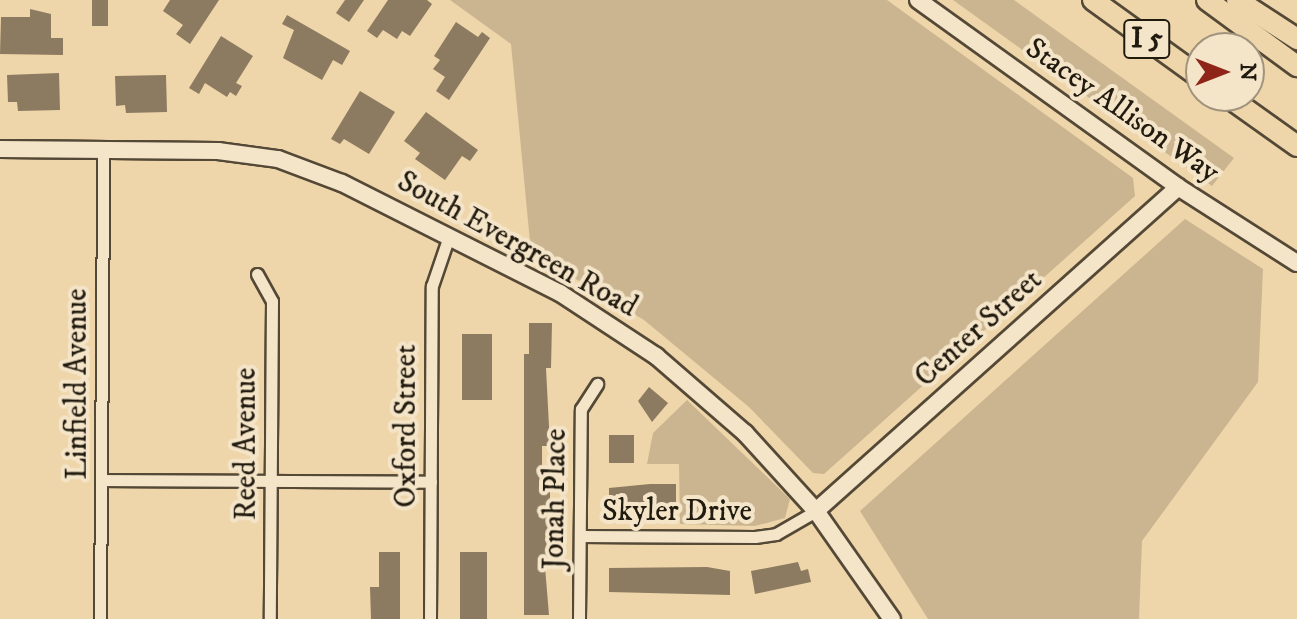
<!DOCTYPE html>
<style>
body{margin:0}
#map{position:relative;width:1297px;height:619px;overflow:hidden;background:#eed5aa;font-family:"IM FELL DW Pica",serif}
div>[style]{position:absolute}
.green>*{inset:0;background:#cbb590}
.building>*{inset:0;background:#8c7b60;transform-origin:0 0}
.roads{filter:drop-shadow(2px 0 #544936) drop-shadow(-2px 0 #544936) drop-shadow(0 2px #544936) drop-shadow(0 -2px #544936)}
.street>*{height:11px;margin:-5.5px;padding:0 5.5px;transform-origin:5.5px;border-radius:5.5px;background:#f4e4c8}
.secondary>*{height:16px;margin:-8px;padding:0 8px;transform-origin:8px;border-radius:8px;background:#f4e4c8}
.highway>*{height:20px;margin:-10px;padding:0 10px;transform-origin:10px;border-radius:10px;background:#eed5aa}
span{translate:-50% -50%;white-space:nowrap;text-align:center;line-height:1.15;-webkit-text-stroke:8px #f4e4c8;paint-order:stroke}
.shield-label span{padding:2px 6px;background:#f4e4c8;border:2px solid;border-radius:6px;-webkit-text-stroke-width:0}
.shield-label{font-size:28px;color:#211a0f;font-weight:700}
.street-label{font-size:30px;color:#211a0f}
.north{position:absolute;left:1185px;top:32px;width:80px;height:80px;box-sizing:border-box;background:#f4e4c8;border:2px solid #a0937e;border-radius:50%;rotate:90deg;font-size:22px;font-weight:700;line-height:32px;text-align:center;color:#211a0f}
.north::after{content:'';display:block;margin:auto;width:28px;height:36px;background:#8f2418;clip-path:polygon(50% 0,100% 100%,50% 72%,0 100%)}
</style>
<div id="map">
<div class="green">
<div style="clip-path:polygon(450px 0,887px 0,1133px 178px,1135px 196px,824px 474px,813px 473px,749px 407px,644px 320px,531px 252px,511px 44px)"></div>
<div style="clip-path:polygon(953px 0,1014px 0,1234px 158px,1212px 186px)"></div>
<div style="clip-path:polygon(1185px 219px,1263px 269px,1258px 382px,1142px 541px,1139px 619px,928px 619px,860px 511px)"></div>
<div style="clip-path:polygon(687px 400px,790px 499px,785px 518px,755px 526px,680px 524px,679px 464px,647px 464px,653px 433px)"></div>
</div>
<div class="building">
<div style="left:92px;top:0;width:16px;height:26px"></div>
<div style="clip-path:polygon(170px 0,219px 0,190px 44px,176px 34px,183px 25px,163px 11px)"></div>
<div style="clip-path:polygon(345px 0,364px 0,349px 22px,336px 13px)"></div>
<div style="clip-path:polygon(388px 0,427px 0,432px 4px,410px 36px,402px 31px,397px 39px,383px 30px,377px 38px,367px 31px)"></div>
<div style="clip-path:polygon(30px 9px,51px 14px,51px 38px,63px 38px,63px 55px,0 54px,1px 17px,30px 17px)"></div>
<div style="clip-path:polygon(287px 15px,350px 51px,342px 65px,333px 60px,322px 80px,283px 58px,294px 30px,282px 24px)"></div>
<div style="clip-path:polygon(456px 22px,478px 37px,482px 32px,490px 38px,449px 100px,436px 91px,445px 77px,433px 69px,440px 60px,434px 56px)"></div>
<div style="clip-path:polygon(221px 36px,253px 56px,236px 83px,242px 86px,236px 96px,230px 92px,227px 97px,205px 83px,199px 94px,189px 88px)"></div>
<div style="clip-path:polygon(59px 73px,60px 110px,18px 111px,17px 102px,8px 102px,7px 75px)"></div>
<div style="clip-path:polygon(166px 75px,167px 112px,126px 113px,125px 105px,116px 106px,115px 76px)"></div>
<div style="clip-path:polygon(360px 91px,395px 112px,369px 154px,344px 139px,340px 144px,331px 139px)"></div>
<div style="clip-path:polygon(426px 112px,478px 150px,470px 161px,462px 156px,445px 180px,415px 159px,420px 153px,404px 141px)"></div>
<div style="clip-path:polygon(529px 323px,552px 323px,551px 368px,546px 368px,550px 446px,542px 446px,542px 468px,550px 468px,550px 567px,545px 567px,549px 615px,524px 615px,524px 354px,529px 354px)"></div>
<div style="left:462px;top:334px;width:30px;height:66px"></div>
<div style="clip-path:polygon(649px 387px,668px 403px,652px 422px,638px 401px)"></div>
<div style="left:609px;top:435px;width:25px;height:28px"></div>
<div style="clip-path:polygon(650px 484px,676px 484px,676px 508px,609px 506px,609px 488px)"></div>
<div style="clip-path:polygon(379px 552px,400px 552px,400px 619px,371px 619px,370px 587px,379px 587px)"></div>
<div style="left:460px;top:552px;width:27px;height:67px"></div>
<div style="clip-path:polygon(798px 562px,801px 571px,808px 569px,811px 582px,755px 594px,751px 571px)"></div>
<div style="clip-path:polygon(707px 567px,730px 571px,730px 595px,609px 592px,609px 568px)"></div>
</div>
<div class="roads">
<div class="street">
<div style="left:257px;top:274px;width:31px;rotate:61deg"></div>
<div style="left:272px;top:301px;width:318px;rotate:90.4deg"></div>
<div style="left:101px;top:480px;width:330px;rotate:0.3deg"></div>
<div style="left:580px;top:536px;width:175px;rotate:0.3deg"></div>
<div style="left:755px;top:537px;width:21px;rotate:-8deg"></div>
<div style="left:776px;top:534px;width:46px;rotate:-29.9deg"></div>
<div style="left:100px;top:619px;width:469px;rotate:-89.6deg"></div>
<div style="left:430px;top:619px;width:333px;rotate:-89.7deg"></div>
<div style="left:432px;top:286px;width:53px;rotate:-71.2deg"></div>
<div style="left:579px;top:619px;width:210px;rotate:-89.5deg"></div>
<div style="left:581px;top:409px;width:30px;rotate:-57deg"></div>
</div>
<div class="secondary">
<div style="left:918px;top:0;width:320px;rotate:35.7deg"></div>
<div style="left:1178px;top:187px;width:141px;rotate:32.6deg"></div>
<div style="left:0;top:149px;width:218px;rotate:0.5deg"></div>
<div style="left:218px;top:151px;width:61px;rotate:7.6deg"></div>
<div style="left:278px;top:159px;width:68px;rotate:20.6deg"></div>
<div style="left:342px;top:183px;width:244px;rotate:26.8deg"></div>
<div style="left:560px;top:293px;width:115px;rotate:33.3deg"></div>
<div style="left:656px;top:356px;width:118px;rotate:40.9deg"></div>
<div style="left:745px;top:433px;width:105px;rotate:47.7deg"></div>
<div style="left:816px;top:511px;width:132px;rotate:54.9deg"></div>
<div style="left:816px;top:511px;width:486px;rotate:-41.8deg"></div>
</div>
<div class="highway">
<div style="left:1093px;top:0;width:133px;rotate:35.8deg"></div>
<div style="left:1207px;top:0;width:112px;rotate:36.3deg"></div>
<div style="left:1237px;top:0;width:72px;rotate:33deg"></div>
<div style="left:1227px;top:96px;width:86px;rotate:35.5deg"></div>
</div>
</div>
<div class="shield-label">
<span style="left:1147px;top:39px">I 5</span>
</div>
<div class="street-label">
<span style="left:1122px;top:111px;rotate:35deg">Stacey Allison Way</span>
<span style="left:517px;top:245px;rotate:29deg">South Evergreen Road</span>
<span style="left:979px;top:329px;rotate:-42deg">Center Street</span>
<span style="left:78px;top:384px;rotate:-90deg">Linfield Avenue</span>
<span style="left:407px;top:426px;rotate:-90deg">Oxford Street</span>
<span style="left:247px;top:444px;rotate:-90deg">Reed Avenue</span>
<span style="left:556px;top:499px;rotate:-89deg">Jonah Place</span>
<span style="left:677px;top:512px">Skyler Drive</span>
</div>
<div class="north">N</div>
</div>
